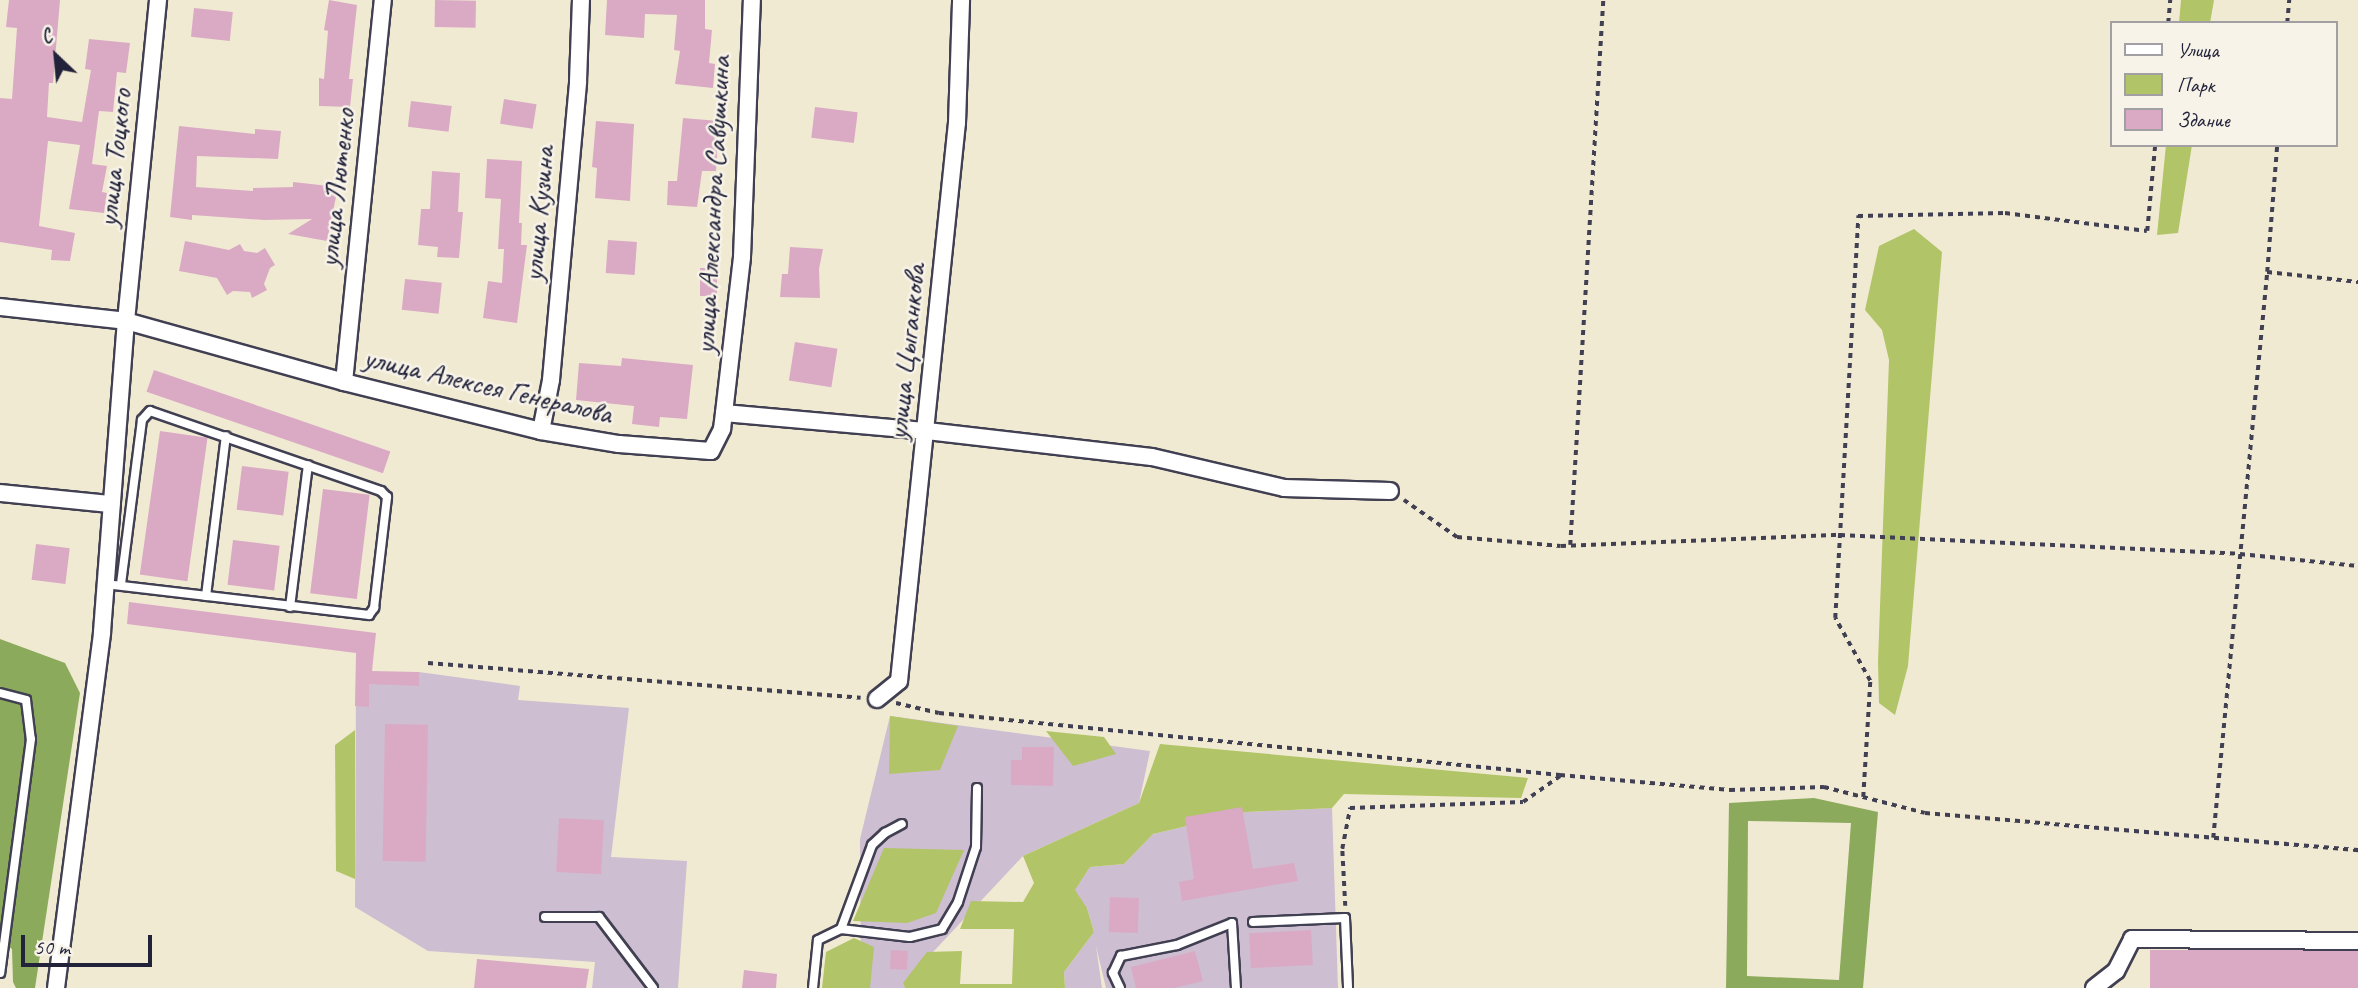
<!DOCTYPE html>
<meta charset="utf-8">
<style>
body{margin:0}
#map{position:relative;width:2358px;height:988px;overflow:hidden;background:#f1ead3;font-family:Caveat,sans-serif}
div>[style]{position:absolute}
.industrial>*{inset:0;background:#cebed1}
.green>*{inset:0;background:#b1c467}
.forest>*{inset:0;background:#8caa5c}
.building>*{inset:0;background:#daaac5;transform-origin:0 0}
.path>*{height:3.5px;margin-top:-1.75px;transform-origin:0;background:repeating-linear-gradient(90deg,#414052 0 5px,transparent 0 10px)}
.roads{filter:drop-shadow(2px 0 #414052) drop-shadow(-2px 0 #414052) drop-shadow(0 2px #414052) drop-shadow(0 -2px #414052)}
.service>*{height:8px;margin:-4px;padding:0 4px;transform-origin:4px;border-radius:4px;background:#fff}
.minor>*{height:16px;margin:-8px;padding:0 8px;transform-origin:8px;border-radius:8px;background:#fff}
span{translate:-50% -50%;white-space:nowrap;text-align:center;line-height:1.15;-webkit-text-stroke:5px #f7f3e8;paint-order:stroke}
.street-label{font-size:30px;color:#22223b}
.legend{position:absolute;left:2110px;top:21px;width:228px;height:126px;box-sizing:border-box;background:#f7f3e8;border:2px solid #a29fa3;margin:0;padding:9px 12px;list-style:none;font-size:21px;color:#22223b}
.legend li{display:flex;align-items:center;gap:14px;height:35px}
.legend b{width:35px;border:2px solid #a29fa3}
.north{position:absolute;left:21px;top:21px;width:70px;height:70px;-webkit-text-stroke:5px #f7f3e8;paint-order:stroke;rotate:334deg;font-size:19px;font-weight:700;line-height:28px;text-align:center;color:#22223b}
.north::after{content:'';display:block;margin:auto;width:24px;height:32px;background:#22223b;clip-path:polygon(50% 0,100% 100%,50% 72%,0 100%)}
.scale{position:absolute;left:21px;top:935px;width:131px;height:32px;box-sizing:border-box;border:4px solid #22223b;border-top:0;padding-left:9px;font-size:21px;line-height:24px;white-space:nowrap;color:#22223b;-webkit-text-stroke:5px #f7f3e8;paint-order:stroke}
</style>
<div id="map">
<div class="industrial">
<div style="clip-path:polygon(356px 672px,419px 672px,520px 686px,518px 700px,629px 708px,611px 857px,687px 861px,678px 988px,592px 988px,595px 962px,428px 951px,355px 907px)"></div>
<div style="clip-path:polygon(890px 716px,1150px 751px,1139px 803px,1023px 856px,904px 983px,905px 988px,861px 988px,860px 839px)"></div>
<div style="clip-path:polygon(1332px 808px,1338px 988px,1106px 988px,1096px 946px,1102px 988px,1065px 988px,1064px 972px,1094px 932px,1087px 908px,1074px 891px,1090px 867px,1124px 864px,1153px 834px,1246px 812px)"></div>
</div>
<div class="green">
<div style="clip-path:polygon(2181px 0,2214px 0,2210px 23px,2179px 23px)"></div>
<div style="clip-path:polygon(2166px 145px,2192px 145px,2178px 233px,2157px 235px)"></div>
<div style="clip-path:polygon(1914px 229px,1942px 252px,1908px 666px,1895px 715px,1879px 703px,1878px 662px,1889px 360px,1882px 330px,1865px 310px,1879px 246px)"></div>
<div style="clip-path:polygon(890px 716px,958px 726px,940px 770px,889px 774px)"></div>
<div style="clip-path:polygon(355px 730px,355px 879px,336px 871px,335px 745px)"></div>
<div style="clip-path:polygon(1046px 731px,1104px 737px,1116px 754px,1073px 766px)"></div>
<div style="clip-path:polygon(1160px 744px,1528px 778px,1521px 798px,1344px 794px,1332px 808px,1246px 812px,1153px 834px,1124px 864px,1090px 867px,1075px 890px,1087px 908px,1094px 932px,1064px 972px,1065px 988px,905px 988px,903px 983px,927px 952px,962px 951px,960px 984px,1012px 984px,1014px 929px,960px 929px,971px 901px,1023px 902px,1034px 883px,1023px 856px,1139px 803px)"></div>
<div style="clip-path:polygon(884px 848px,964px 850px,936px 913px,907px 923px,853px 921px)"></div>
<div style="clip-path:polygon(854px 938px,874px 947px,870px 988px,822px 988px,826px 952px)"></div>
</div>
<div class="forest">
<div style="clip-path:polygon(0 639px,65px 663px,80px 693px,35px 988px,16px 988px,13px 982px,12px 949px,0 940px)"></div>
<div style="clip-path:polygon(evenodd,1814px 798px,1878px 812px,1863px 988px,1726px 988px,1729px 803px,1814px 798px,1748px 821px,1851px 823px,1839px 980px,1747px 976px,1748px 821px)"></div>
</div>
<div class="building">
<div style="clip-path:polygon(9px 0,60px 0,53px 83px,49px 83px,47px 117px,82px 122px,91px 70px,85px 69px,89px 39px,130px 43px,126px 73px,117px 72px,113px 112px,99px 111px,92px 164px,107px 166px,102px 192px,107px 193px,104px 213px,69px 209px,80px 145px,48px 141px,39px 226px,75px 233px,70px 261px,51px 260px,52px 250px,0 242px,0 98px,12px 99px,17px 28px,6px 27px)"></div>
<div style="clip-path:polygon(329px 0,357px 5px,349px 79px,353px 79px,350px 107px,319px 106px,319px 78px,324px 79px,328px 31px,324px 30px)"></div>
<div style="left:435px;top:0;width:41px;height:27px;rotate:1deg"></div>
<div style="clip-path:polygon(607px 0,705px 0,705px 29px,712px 30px,709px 63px,715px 64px,713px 88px,675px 84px,680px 51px,674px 50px,677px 15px,645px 14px,644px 38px,605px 35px)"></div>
<div style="left:194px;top:8px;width:39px;height:29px;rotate:6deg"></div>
<div style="left:504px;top:99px;width:33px;height:25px;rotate:9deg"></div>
<div style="left:411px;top:101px;width:41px;height:26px;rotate:7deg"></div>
<div style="left:815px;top:107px;width:43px;height:31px;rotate:7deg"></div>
<div style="clip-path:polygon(683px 118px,719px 121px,716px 171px,702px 171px,697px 207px,667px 205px,668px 181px,677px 181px)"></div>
<div style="clip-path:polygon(596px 121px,634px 124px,630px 201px,595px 198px,597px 168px,592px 167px)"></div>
<div style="clip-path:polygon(179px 126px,255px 134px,255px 129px,281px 131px,278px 159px,197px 156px,196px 187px,253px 191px,253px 188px,293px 187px,293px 182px,338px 187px,327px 241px,288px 234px,312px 219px,264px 220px,192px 215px,192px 220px,170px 217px)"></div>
<div style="clip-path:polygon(487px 159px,522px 161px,519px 223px,522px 223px,521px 245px,527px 245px,517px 323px,483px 318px,488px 281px,502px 283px,504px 249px,498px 249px,501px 199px,485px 198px)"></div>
<div style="clip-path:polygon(432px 171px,460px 173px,458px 212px,463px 212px,459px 258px,437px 257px,438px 247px,418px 245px,421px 209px,430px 209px)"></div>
<div style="left:608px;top:240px;width:29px;height:33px;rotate:4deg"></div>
<div style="clip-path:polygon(185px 241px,229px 250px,240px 244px,244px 251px,257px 253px,265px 248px,275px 265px,270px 268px,264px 284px,267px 290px,252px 298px,250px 292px,233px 291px,227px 295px,217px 278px,179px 271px)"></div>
<div style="clip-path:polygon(790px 247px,823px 249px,819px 269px,820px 298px,780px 297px,782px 274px,788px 274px)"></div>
<div style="left:700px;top:268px;width:17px;height:28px"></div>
<div style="left:405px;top:279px;width:37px;height:31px;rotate:6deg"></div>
<div style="left:795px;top:342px;width:43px;height:39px;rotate:9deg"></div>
<div style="clip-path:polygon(622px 358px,693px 365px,687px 419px,660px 417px,659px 427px,632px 424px,634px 406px,576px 400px,579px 363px,621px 366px)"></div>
<div style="left:154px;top:370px;width:250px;height:23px;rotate:19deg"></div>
<div style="left:160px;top:431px;width:48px;height:145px;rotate:8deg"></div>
<div style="left:242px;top:466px;width:47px;height:44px;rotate:7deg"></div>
<div style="left:323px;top:489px;width:47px;height:105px;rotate:7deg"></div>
<div style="left:233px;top:540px;width:47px;height:45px;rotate:7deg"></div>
<div style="left:36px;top:544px;width:34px;height:36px;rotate:7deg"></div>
<div style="clip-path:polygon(129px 602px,376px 633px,372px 671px,419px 672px,419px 686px,369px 684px,369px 707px,355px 706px,356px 653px,127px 624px)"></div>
<div style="left:385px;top:724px;width:43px;height:137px;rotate:1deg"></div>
<div style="clip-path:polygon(1022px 747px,1054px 747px,1053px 786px,1011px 785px,1011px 760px,1022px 760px)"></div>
<div style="clip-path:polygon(1242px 807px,1253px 869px,1294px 863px,1298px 881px,1182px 901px,1179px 882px,1194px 879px,1185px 817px)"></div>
<div style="left:559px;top:818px;width:45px;height:54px;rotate:3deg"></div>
<div style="left:1110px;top:897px;width:29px;height:35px;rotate:2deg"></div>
<div style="left:1311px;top:930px;width:35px;height:62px;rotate:87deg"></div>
<div style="left:891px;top:950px;width:17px;height:19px;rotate:3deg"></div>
<div style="left:2150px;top:950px;width:208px;height:38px"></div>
<div style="clip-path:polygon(1195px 951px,1203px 981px,1174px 988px,1136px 988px,1131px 967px)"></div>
<div style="clip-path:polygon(477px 959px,589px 969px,586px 988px,474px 988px)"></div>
<div style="clip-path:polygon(744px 970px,777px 974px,776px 988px,742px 988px)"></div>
</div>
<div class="path">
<div style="left:2168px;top:23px;width:23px;rotate:-85deg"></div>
<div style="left:2287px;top:23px;width:23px;rotate:-85deg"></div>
<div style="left:2267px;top:272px;width:127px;rotate:-85.5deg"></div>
<div style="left:1404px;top:500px;width:65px;rotate:34.9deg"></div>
<div style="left:1457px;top:537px;width:104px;rotate:4.9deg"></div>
<div style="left:1561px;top:546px;width:279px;rotate:-2.3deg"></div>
<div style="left:1840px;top:535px;width:400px;rotate:2.7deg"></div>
<div style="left:2240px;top:554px;width:119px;rotate:5.8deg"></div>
<div style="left:1570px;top:545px;width:546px;rotate:-86.53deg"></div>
<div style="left:428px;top:663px;width:434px;rotate:4.6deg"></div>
<div style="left:896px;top:703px;width:44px;rotate:13.1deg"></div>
<div style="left:939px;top:713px;width:624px;rotate:5.7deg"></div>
<div style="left:1560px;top:775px;width:171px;rotate:5deg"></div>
<div style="left:1730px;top:790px;width:94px;rotate:-1.8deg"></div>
<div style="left:1824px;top:787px;width:104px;rotate:14.4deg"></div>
<div style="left:1925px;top:813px;width:435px;rotate:4.9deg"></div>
<div style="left:1863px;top:797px;width:116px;rotate:-86.5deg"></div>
<div style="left:1870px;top:681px;width:72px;rotate:-119.1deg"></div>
<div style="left:1835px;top:618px;width:403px;rotate:-86.7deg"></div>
<div style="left:1858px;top:216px;width:147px;rotate:-1.2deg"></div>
<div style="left:2005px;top:213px;width:143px;rotate:7.2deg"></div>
<div style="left:2147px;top:231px;width:86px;rotate:-84.7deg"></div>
<div style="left:2213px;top:838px;width:569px;rotate:-84.55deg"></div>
<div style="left:2267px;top:272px;width:92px;rotate:6.3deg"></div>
<div style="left:1345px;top:906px;width:57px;rotate:-93deg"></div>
<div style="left:1342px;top:849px;width:42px;rotate:-79deg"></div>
<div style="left:1350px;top:808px;width:173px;rotate:-2deg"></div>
<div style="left:1523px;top:802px;width:45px;rotate:-35.1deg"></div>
</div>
<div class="roads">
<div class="service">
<div style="left:105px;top:584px;width:266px;rotate:6.7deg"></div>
<div style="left:369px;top:615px;width:9px;rotate:-54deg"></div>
<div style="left:374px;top:608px;width:112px;rotate:-83.3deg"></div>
<div style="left:387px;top:497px;width:8px;rotate:-135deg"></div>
<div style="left:381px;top:491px;width:244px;rotate:-160.9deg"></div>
<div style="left:150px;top:411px;width:12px;rotate:132deg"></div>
<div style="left:142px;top:420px;width:166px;rotate:97.3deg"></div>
<div style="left:206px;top:596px;width:161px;rotate:-82.9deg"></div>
<div style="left:290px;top:607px;width:143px;rotate:-82.8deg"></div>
<div style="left:0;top:693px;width:27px;rotate:15deg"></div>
<div style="left:26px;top:700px;width:39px;rotate:83deg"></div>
<div style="left:31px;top:739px;width:236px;rotate:97.5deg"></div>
<div style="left:545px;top:917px;width:54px"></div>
<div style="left:599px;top:917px;width:89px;rotate:52.7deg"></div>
<div style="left:1253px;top:922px;width:92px;rotate:-2.5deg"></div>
<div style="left:1345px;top:918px;width:70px;rotate:87.5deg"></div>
<div style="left:841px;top:929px;width:90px;rotate:-69.7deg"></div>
<div style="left:872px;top:845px;width:18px;rotate:-43deg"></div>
<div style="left:885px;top:833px;width:19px;rotate:-28deg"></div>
<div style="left:813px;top:988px;width:48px;rotate:-84.1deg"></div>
<div style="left:818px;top:940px;width:25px;rotate:-26deg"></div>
<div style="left:841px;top:929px;width:69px;rotate:6.6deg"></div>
<div style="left:910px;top:937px;width:33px;rotate:-14deg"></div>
<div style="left:942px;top:929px;width:31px;rotate:-59deg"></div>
<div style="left:958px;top:902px;width:58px;rotate:-71.9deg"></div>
<div style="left:976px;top:847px;width:59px;rotate:-89deg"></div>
<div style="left:1120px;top:988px;width:17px;rotate:-115deg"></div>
<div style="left:1113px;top:973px;width:19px;rotate:-65deg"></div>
<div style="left:1121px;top:956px;width:57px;rotate:-11.1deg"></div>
<div style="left:1177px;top:945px;width:59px;rotate:-21.8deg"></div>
<div style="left:1232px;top:923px;width:65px;rotate:86.5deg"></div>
</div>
<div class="minor">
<div style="left:0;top:307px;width:127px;rotate:6.3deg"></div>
<div style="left:126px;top:321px;width:226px;rotate:15.6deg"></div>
<div style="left:344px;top:382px;width:203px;rotate:14deg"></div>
<div style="left:541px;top:431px;width:79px;rotate:9.5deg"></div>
<div style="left:619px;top:444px;width:92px;rotate:4.4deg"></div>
<div style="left:711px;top:451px;width:25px;rotate:-63deg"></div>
<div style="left:722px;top:429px;width:16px;rotate:-83deg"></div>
<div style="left:724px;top:413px;width:204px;rotate:5.1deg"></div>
<div style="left:927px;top:431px;width:226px;rotate:6.6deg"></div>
<div style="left:1152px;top:457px;width:136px;rotate:13.2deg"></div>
<div style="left:1284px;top:488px;width:106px;rotate:1.6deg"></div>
<div style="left:344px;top:382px;width:384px;rotate:-84.2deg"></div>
<div style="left:724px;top:413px;width:157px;rotate:-83.4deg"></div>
<div style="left:742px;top:257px;width:257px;rotate:-87.8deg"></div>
<div style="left:541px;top:431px;width:52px;rotate:-78.9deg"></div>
<div style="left:551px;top:380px;width:300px;rotate:-84.8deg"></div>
<div style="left:578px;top:81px;width:81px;rotate:-87.9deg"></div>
<div style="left:0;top:493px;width:112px;rotate:5.7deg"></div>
<div style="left:877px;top:699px;width:28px;rotate:-39deg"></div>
<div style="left:899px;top:681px;width:561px;rotate:-84.07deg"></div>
<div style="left:957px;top:123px;width:123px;rotate:-88.1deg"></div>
<div style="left:56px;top:988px;width:359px;rotate:-82.6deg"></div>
<div style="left:102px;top:632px;width:312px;rotate:-85.6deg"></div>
<div style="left:126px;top:321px;width:323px;rotate:-84.3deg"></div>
<div style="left:2094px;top:988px;width:28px;rotate:-38deg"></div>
<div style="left:2116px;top:971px;width:36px;rotate:-63deg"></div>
<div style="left:2132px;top:939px;width:226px;rotate:0.5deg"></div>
</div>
</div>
<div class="street-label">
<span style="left:114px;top:158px;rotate:-84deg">улица Тоцкого</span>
<span style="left:336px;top:188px;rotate:-84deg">улица Лютенко</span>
<span style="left:712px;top:205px;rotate:-87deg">улица Александра Савушкина</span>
<span style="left:538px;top:214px;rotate:-85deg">улица Кузина</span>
<span style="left:906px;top:352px;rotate:-84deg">улица Цыганкова</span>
<span style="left:488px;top:385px;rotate:13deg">улица Алексея Генералова</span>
</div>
<ul class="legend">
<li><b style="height:9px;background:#fff"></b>Улица</li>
<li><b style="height:19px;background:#b1c467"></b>Парк</li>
<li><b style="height:19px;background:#daaac5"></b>Здание</li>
</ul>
<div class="north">С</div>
<div class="scale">50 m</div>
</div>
